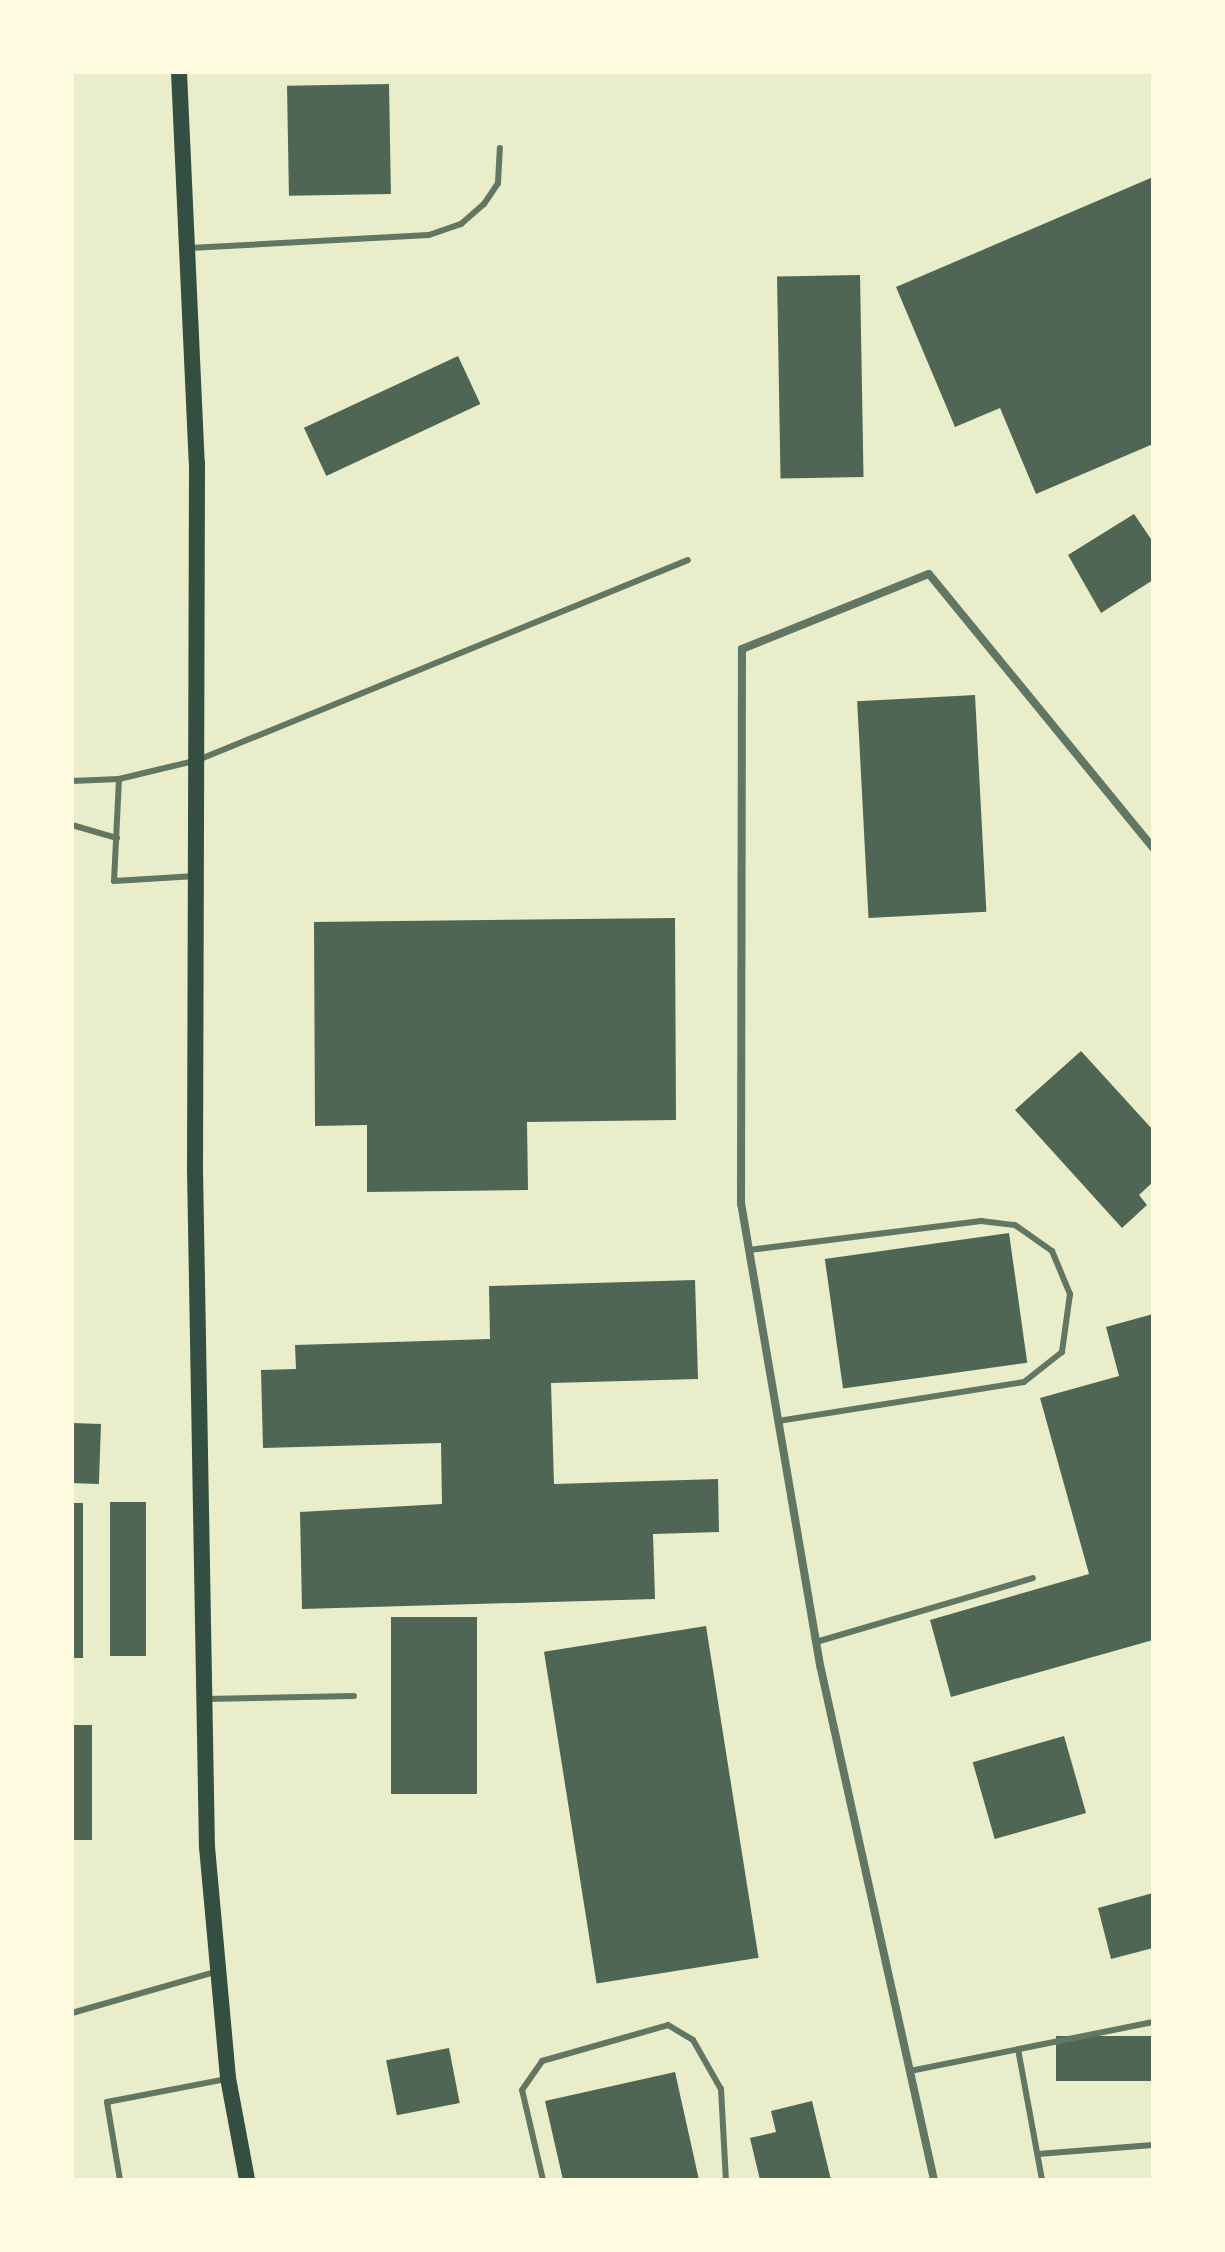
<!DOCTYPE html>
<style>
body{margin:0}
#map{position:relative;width:1225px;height:2252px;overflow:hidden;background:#e9edc9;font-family:Manrope,sans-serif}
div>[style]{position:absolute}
.building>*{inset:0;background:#4f6655;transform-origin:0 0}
.service>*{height:6px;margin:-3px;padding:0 3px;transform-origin:3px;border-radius:3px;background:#617663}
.minor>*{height:8px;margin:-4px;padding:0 4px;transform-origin:4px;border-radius:4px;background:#617663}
.secondary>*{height:16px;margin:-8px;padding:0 8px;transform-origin:8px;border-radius:8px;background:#344e41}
span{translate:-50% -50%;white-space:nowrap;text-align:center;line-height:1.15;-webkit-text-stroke:8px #fefae0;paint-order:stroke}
.frame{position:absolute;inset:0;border:74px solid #fefae0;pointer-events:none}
</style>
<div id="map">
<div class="building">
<div style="left:389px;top:84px;width:110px;height:102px;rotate:89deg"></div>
<div style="clip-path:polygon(1153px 177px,1153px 444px,1036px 494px,1000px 408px,955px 427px,896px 287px)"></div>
<div style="left:860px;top:275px;width:202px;height:83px;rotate:89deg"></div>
<div style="left:458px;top:356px;width:53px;height:170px;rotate:65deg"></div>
<div style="clip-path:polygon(1134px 514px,1153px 542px,1153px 580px,1101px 613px,1068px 555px)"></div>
<div style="left:975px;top:695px;width:217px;height:118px;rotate:87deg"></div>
<div style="clip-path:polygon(675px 918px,676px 1120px,527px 1122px,528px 1190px,367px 1192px,367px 1125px,315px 1126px,314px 922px)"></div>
<div style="clip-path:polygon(1081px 1051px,1153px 1130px,1153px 1182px,1139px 1195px,1147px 1205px,1122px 1228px,1015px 1110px)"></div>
<div style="left:1009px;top:1233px;width:131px;height:186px;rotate:82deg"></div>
<div style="clip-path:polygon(695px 1280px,698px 1379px,551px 1383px,554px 1484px,718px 1479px,719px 1532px,653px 1534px,655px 1599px,302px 1609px,300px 1512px,442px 1504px,441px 1443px,263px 1448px,261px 1370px,296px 1369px,295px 1345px,490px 1339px,489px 1286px)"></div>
<div style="clip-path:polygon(1153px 1314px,1153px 1640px,951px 1697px,930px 1620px,1089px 1574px,1040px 1398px,1119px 1376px,1106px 1327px)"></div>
<div style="left:72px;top:1423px;width:29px;height:60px;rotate:2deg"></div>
<div style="left:146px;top:1502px;width:154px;height:36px;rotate:90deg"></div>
<div style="left:72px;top:1503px;width:11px;height:155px"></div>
<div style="left:391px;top:1617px;width:86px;height:177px"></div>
<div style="left:706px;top:1626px;width:336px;height:164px;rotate:81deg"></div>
<div style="left:72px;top:1725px;width:20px;height:115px"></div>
<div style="left:1064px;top:1736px;width:80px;height:95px;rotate:74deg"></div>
<div style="clip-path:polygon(1153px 1893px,1153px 1948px,1111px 1959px,1098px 1908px)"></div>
<div style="left:1153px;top:2036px;width:45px;height:97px;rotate:90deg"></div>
<div style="left:449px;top:2048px;width:56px;height:64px;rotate:79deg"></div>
<div style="clip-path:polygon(675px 2072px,699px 2180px,563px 2180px,545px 2101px)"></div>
<div style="clip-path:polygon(812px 2101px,831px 2180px,760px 2180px,750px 2138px,776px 2132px,771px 2111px)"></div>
</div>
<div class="service">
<div style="left:190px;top:248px;width:239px;rotate:-3.1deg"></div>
<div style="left:429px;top:235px;width:34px;rotate:-19deg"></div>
<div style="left:461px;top:224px;width:30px;rotate:-41deg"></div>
<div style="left:484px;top:204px;width:25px;rotate:-56deg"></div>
<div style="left:498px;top:183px;width:35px;rotate:-87deg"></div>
<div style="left:119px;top:779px;width:102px;rotate:92.8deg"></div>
<div style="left:114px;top:881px;width:82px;rotate:-3.5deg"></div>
<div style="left:72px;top:781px;width:47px;rotate:-2.4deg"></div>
<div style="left:119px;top:779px;width:81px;rotate:-13.5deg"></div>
<div style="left:198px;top:760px;width:529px;rotate:-22.2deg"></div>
<div style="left:72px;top:825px;width:47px;rotate:16.1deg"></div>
<div style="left:749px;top:1250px;width:234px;rotate:-7.1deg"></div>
<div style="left:981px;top:1221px;width:34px;rotate:7deg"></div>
<div style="left:1015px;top:1225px;width:45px;rotate:35.1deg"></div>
<div style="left:1052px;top:1251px;width:47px;rotate:67.3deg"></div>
<div style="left:1070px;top:1294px;width:59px;rotate:97.9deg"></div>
<div style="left:1062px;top:1352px;width:48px;rotate:141.7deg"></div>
<div style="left:1024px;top:1382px;width:249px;rotate:171deg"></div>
<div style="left:816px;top:1642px;width:226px;rotate:-16.4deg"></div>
<div style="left:205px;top:1699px;width:149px;rotate:-1.2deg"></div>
<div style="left:72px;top:2013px;width:149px;rotate:-16deg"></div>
<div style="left:1018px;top:2049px;width:133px;rotate:79.6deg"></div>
<div style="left:910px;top:2071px;width:248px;rotate:-11.4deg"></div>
<div style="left:1038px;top:2154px;width:115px;rotate:-4.5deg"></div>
<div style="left:120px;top:2180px;width:79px;rotate:-99.5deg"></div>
<div style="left:107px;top:2102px;width:121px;rotate:-10.9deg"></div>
<div style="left:543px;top:2180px;width:92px;rotate:-103.1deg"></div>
<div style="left:522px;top:2090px;width:35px;rotate:-55deg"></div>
<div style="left:542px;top:2061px;width:131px;rotate:-15.9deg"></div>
<div style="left:668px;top:2025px;width:29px;rotate:31deg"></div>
<div style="left:693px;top:2040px;width:56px;rotate:60.3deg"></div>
<div style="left:721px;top:2089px;width:91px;rotate:86.9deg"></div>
</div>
<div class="minor">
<div style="left:934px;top:2180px;width:527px;rotate:-102.48deg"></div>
<div style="left:820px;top:1665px;width:468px;rotate:-99.7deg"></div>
<div style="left:741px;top:1204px;width:555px;rotate:-89.9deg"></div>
<div style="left:742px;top:649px;width:201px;rotate:-21.9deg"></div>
<div style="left:929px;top:574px;width:354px;rotate:50.7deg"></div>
</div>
<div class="secondary">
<div style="left:179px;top:72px;width:391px;rotate:87.4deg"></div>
<div style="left:197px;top:463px;width:706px;rotate:90.16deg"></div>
<div style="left:195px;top:1169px;width:678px;rotate:88.99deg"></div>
<div style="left:207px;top:1847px;width:232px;rotate:84.8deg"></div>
<div style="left:228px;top:2078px;width:104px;rotate:79.4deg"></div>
</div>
<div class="frame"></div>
</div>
